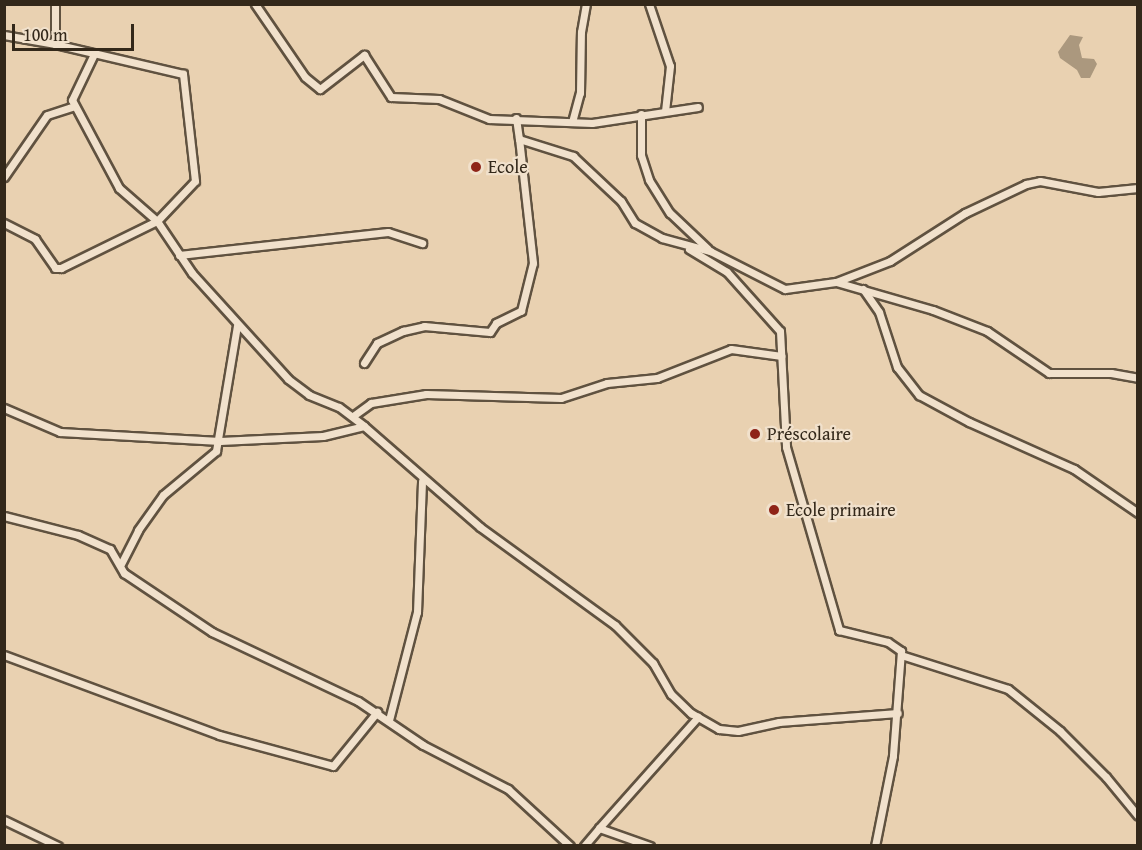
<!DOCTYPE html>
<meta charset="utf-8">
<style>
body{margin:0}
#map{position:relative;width:1142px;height:850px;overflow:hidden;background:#e9d1b1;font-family:"Gentium Book Plus",serif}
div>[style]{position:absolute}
.water>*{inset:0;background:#ab987e}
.roads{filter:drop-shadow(2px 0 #605240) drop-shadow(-2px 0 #605240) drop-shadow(0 2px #605240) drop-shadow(0 -2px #605240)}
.minor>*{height:7px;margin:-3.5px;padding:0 3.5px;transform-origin:3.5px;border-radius:3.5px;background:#f1e1cc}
.dots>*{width:16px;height:16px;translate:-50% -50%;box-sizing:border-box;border:3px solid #f1e1cc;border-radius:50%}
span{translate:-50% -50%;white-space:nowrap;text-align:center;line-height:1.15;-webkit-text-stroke:4.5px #f1e1cc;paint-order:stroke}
.poi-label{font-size:18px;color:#33281a}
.left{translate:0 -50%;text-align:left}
.frame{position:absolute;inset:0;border:6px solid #33281a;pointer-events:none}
.scale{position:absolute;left:12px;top:24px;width:122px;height:27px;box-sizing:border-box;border:3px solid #33281a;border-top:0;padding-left:8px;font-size:18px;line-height:21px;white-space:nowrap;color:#33281a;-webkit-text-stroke:4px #f1e1cc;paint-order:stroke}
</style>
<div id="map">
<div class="water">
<div style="clip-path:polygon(1070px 35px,1083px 37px,1079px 45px,1082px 58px,1094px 59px,1097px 64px,1090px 78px,1081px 78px,1077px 70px,1060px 58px,1058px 52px)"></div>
</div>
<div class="roads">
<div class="minor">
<div style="left:255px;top:4px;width:88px;rotate:55.6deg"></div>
<div style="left:305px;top:77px;width:19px;rotate:39deg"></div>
<div style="left:320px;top:89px;width:56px;rotate:-37.7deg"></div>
<div style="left:364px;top:55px;width:50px;rotate:57.3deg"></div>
<div style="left:391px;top:97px;width:48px;rotate:2.4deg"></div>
<div style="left:439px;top:99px;width:54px;rotate:21.8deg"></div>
<div style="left:489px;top:119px;width:103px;rotate:2.2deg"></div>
<div style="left:592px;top:123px;width:107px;rotate:-8.6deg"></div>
<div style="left:649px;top:4px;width:65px;rotate:71.3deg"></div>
<div style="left:670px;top:66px;width:45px;rotate:96.3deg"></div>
<div style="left:4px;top:35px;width:52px;rotate:10deg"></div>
<div style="left:94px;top:54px;width:51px;rotate:115.6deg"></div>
<div style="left:72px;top:100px;width:100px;rotate:61.9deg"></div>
<div style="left:119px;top:188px;width:50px;rotate:41deg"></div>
<div style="left:157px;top:221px;width:63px;rotate:56.1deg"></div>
<div style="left:192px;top:273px;width:143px;rotate:47.8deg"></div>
<div style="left:288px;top:379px;width:26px;rotate:37deg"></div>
<div style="left:309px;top:395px;width:32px;rotate:22deg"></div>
<div style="left:339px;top:407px;width:31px;rotate:37deg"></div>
<div style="left:641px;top:114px;width:41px;rotate:90deg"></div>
<div style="left:641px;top:155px;width:26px;rotate:72deg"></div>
<div style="left:649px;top:180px;width:39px;rotate:58deg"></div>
<div style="left:670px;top:213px;width:52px;rotate:43.5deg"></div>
<div style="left:516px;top:118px;width:21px;rotate:82deg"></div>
<div style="left:519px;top:139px;width:57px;rotate:17.5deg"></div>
<div style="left:573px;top:156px;width:66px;rotate:43.2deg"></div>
<div style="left:621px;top:201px;width:26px;rotate:58deg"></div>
<div style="left:635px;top:223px;width:31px;rotate:29deg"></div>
<div style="left:662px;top:238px;width:50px;rotate:15.2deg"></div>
<div style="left:710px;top:251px;width:84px;rotate:26.9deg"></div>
<div style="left:785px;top:289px;width:51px;rotate:-7.8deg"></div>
<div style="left:836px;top:282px;width:101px;rotate:16.1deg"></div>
<div style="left:933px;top:310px;width:58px;rotate:21.3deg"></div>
<div style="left:987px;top:331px;width:75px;rotate:34.1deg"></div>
<div style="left:1049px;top:373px;width:62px"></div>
<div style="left:1111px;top:373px;width:27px;rotate:10deg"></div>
<div style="left:572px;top:122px;width:30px;rotate:-75deg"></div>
<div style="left:580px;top:93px;width:61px;rotate:-89.1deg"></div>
<div style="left:581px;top:32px;width:28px;rotate:-80deg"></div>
<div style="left:4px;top:177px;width:75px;rotate:-55.3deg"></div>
<div style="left:47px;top:115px;width:28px;rotate:-18deg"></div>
<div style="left:4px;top:223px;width:35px;rotate:27deg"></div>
<div style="left:35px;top:239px;width:35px;rotate:55deg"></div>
<div style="left:55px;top:268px;width:6px"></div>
<div style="left:61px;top:268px;width:107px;rotate:-26.1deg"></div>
<div style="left:157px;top:221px;width:55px;rotate:-46.5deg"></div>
<div style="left:195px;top:181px;width:108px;rotate:-96.4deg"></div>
<div style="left:183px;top:74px;width:131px;rotate:-166.8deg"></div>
<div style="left:55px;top:44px;width:40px;rotate:-90deg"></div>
<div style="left:689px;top:249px;width:44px;rotate:31.2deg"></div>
<div style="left:727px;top:272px;width:79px;rotate:48.1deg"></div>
<div style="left:780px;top:331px;width:116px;rotate:87deg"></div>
<div style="left:786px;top:447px;width:191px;rotate:73.8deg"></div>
<div style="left:839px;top:630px;width:50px;rotate:13.8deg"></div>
<div style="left:888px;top:642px;width:16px;rotate:35deg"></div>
<div style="left:901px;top:651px;width:105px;rotate:94.4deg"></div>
<div style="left:893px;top:756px;width:92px;rotate:101.3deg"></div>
<div style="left:179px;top:255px;width:210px;rotate:-6.3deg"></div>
<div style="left:388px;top:232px;width:36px;rotate:18deg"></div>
<div style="left:836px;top:282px;width:58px;rotate:-21.3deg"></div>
<div style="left:890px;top:261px;width:89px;rotate:-32.6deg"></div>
<div style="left:965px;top:213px;width:68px;rotate:-25.4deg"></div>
<div style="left:1026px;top:184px;width:14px;rotate:-12deg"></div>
<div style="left:1040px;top:181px;width:59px;rotate:10.7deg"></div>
<div style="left:1098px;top:192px;width:40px;rotate:-5.7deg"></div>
<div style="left:863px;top:289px;width:28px;rotate:55deg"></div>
<div style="left:879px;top:312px;width:58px;rotate:71.9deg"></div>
<div style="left:897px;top:367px;width:36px;rotate:52deg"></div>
<div style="left:919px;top:395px;width:57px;rotate:28.4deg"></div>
<div style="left:969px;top:422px;width:115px;rotate:24.1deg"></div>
<div style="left:1074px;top:469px;width:78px;rotate:34.5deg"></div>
<div style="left:364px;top:363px;width:24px;rotate:-57deg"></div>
<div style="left:377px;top:343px;width:29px;rotate:-25deg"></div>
<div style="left:403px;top:331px;width:22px;rotate:-13deg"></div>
<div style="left:424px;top:326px;width:66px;rotate:5.2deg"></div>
<div style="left:490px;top:332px;width:11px;rotate:-56deg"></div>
<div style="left:496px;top:323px;width:28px;rotate:-26deg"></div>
<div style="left:521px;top:311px;width:49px;rotate:-76deg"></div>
<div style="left:533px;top:263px;width:125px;rotate:-96.4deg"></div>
<div style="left:4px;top:408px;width:61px;rotate:23.2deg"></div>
<div style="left:60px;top:432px;width:160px;rotate:3.2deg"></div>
<div style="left:220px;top:441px;width:103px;rotate:-2.8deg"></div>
<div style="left:323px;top:436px;width:42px;rotate:-13.7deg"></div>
<div style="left:364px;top:426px;width:154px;rotate:41deg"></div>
<div style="left:480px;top:527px;width:167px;rotate:36deg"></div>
<div style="left:615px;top:625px;width:54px;rotate:45deg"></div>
<div style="left:653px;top:663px;width:36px;rotate:60deg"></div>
<div style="left:671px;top:694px;width:28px;rotate:44deg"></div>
<div style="left:691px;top:713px;width:32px;rotate:30deg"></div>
<div style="left:719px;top:729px;width:19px;rotate:6deg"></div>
<div style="left:738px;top:731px;width:42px;rotate:-12.4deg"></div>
<div style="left:779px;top:722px;width:119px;rotate:-4.3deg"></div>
<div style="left:353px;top:416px;width:22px;rotate:-36deg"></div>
<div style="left:371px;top:403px;width:56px;rotate:-9.3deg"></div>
<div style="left:426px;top:394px;width:135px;rotate:1.7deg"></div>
<div style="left:561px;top:398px;width:48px;rotate:-18.1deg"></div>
<div style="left:607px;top:383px;width:50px;rotate:-5.7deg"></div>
<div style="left:657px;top:378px;width:79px;rotate:-21.4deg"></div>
<div style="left:731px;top:349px;width:51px;rotate:7.8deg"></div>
<div style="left:4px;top:516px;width:76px;rotate:14.4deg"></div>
<div style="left:78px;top:535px;width:35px;rotate:24deg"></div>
<div style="left:110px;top:549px;width:28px;rotate:60deg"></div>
<div style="left:124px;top:573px;width:106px;rotate:33.8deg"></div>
<div style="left:212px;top:632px;width:161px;rotate:25.3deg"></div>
<div style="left:358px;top:701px;width:78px;rotate:34.1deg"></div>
<div style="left:423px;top:745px;width:96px;rotate:27.4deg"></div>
<div style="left:508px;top:789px;width:84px;rotate:42.6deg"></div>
<div style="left:121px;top:564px;width:38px;rotate:-63deg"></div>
<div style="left:138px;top:530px;width:43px;rotate:-54.5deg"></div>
<div style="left:163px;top:495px;width:69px;rotate:-39.7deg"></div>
<div style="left:216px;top:451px;width:127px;rotate:-80.5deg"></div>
<div style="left:4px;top:655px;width:229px;rotate:20.4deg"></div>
<div style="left:219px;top:735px;width:118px;rotate:15.2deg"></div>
<div style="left:333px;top:766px;width:70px;rotate:-50.8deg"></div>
<div style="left:901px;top:655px;width:112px;rotate:17.6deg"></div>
<div style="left:1008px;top:689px;width:67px;rotate:38.9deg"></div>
<div style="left:1060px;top:731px;width:65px;rotate:45deg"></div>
<div style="left:1106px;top:777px;width:50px;rotate:50.6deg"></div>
<div style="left:389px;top:720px;width:112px;rotate:-75.5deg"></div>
<div style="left:417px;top:612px;width:131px;rotate:-87.8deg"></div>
<div style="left:4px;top:820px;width:60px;rotate:25.7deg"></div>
<div style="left:599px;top:828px;width:149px;rotate:-48.3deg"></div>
<div style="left:584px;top:846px;width:23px;rotate:-50deg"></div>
<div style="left:599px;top:828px;width:54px;rotate:19.4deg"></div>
</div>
</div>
<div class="dots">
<div style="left:476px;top:167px;background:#8f2418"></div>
<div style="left:755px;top:434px;background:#8f2418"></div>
<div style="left:774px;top:510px;background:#8f2418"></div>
</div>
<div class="poi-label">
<span class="left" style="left:488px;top:167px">Ecole</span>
<span class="left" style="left:767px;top:434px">Préscolaire</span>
<span class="left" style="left:786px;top:510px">Ecole primaire</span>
</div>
<div class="frame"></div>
<div class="scale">100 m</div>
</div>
